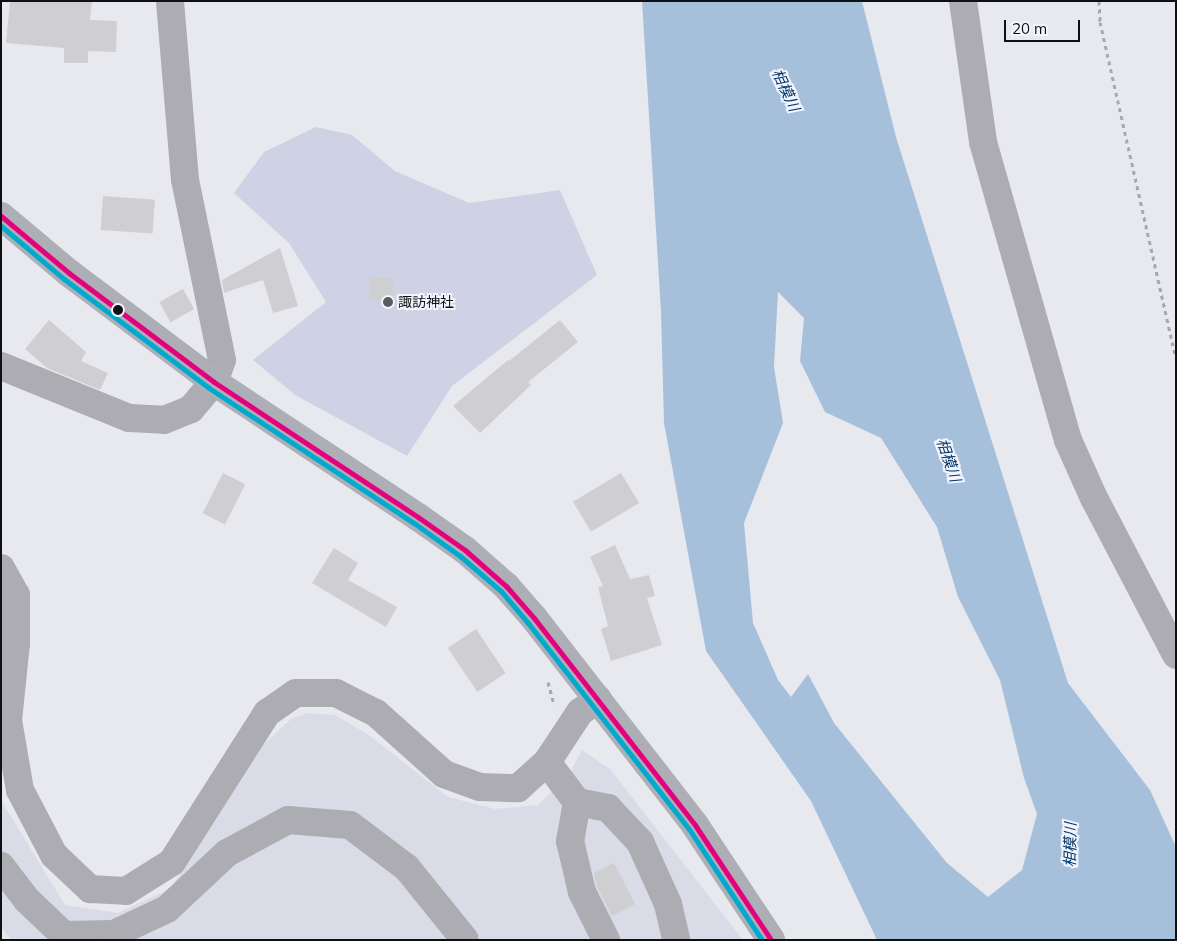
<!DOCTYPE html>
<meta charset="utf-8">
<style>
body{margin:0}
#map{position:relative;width:1177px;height:941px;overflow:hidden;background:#e8e9ee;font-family:Mulish,"Noto Sans JP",sans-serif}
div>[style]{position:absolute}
.built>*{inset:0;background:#d9dce6}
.green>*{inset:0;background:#cfd2e5}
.water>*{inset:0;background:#a6c0dc}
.building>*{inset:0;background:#cfcfd2;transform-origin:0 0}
.path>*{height:3px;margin-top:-1.5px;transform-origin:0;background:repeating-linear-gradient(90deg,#a7a8ad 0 4px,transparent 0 8px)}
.minor>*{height:28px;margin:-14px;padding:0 14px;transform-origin:14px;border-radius:14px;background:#acacb2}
.major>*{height:28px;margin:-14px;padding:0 14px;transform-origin:14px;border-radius:14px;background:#aeaeb6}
.bus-1>*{height:5px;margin:-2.5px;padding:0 2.5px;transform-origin:2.5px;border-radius:2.5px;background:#e5007d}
.bus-2>*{height:5px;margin:-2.5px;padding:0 2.5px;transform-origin:2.5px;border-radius:2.5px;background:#00a9ce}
.dots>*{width:14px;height:14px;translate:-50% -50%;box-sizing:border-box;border:2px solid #f3f4fd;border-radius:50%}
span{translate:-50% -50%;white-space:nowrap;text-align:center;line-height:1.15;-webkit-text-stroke:4px #f3f4fd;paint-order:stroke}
.poi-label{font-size:14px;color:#0f1013}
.left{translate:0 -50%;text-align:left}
.water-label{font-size:15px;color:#003767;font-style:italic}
.frame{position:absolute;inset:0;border:2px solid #0f1013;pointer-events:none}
.scale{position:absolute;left:1004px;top:20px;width:76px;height:22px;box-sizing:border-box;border:2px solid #0f1013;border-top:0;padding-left:6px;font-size:15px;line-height:18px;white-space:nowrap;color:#0f1013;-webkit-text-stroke:4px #f3f4fd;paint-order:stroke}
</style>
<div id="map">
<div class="built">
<div style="clip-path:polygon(307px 713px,335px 715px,369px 735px,448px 797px,495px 809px,538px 805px,569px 775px,582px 750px,610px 769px,743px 940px,12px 940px,1px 927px,1px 800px,65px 905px,118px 913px,171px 888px,263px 745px,291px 719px)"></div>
</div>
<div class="green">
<div style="clip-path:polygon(316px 127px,352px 135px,395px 171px,469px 203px,560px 190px,597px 275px,452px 386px,407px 456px,295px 395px,253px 360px,326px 302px,289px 243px,234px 193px,264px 152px)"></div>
</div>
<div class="water">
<div style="clip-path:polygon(evenodd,642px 1px,862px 1px,896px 137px,1068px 683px,1150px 790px,1176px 847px,1176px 940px,877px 940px,811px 801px,706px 651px,664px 423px,661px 312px,642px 1px,778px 292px,804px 318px,800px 361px,825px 412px,881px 438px,937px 527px,958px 597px,1000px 680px,1024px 778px,1037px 814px,1022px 870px,988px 897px,947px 863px,834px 723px,808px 674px,791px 697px,778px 680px,753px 623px,744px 523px,783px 423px,774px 367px,778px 292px)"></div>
</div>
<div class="building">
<div style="clip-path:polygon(10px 1px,92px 1px,90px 20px,117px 21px,116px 52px,88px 51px,88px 63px,64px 63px,64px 48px,6px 43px)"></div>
<div style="left:103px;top:196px;width:52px;height:34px;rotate:4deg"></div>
<div style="clip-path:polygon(280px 248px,298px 306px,273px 313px,263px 280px,224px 293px,222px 280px)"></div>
<div style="left:370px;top:277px;width:24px;height:23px;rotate:2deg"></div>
<div style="left:183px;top:289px;width:23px;height:27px;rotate:61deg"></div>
<div style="clip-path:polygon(49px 320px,86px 352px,81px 361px,108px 373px,100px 390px,47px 368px,25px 349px)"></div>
<div style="clip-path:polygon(560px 320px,578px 342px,528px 382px,531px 385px,480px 433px,453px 406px,508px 360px,509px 361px)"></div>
<div style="left:223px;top:473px;width:25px;height:45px;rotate:27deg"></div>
<div style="left:621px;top:473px;width:35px;height:56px;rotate:59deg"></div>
<div style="clip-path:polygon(615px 545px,630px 579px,649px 575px,655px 596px,647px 598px,662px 645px,611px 661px,601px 629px,608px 626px,598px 587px,603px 586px,590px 557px)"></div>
<div style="clip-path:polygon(334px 548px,358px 563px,348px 580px,397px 607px,386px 627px,312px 583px)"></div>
<div style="left:476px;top:629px;width:53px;height:34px;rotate:56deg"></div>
<div style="clip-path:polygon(614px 863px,635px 904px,612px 916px,597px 887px,594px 873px)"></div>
</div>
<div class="path">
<div style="left:1099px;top:1px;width:21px;rotate:87deg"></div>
<div style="left:1100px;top:22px;width:344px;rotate:77.3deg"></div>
<div style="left:548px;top:682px;width:24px;rotate:75deg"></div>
</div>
<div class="minor">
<div style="left:963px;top:1px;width:142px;rotate:81.9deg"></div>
<div style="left:983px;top:142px;width:310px;rotate:74.1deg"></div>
<div style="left:1068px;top:440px;width:64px;rotate:65.9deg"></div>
<div style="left:1094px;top:498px;width:177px;rotate:62.4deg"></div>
<div style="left:1px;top:366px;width:138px;rotate:22.1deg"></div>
<div style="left:129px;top:418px;width:35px;rotate:3deg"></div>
<div style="left:164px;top:420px;width:29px;rotate:-22deg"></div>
<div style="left:191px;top:409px;width:35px;rotate:-50deg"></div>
<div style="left:214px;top:382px;width:23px;rotate:-70deg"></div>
<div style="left:222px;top:360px;width:184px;rotate:-101.6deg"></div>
<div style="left:185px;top:180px;width:180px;rotate:-94.8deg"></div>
<div style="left:1px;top:568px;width:31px;rotate:61deg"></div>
<div style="left:16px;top:595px;width:48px;rotate:90deg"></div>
<div style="left:16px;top:643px;width:77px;rotate:95.9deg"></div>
<div style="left:8px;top:720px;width:71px;rotate:80.3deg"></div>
<div style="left:20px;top:790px;width:73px;rotate:62.4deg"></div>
<div style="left:54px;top:855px;width:50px;rotate:43.4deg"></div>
<div style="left:90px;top:889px;width:36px;rotate:3deg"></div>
<div style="left:126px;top:891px;width:54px;rotate:-32.2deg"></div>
<div style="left:172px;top:862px;width:177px;rotate:-57.5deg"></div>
<div style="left:267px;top:713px;width:35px;rotate:-35deg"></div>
<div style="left:296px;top:693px;width:40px"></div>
<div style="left:336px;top:693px;width:45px;rotate:26.6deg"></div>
<div style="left:376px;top:713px;width:91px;rotate:41.9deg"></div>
<div style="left:444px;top:774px;width:38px;rotate:20deg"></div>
<div style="left:480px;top:787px;width:38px;rotate:2deg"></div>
<div style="left:518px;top:788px;width:39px;rotate:-42deg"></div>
<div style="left:547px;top:762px;width:60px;rotate:-56.6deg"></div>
<div style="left:580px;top:712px;width:22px;rotate:-36deg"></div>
<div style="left:547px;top:762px;width:50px;rotate:53.1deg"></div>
<div style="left:577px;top:802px;width:40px;rotate:100deg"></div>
<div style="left:570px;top:841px;width:52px;rotate:76.8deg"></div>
<div style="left:582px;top:892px;width:54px;rotate:63.4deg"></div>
<div style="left:577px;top:802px;width:32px;rotate:11deg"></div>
<div style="left:608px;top:808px;width:47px;rotate:46.7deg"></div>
<div style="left:640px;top:842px;width:68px;rotate:65.7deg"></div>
<div style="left:668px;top:904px;width:37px;rotate:77deg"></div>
<div style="left:1px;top:866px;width:43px;rotate:52.6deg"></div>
<div style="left:27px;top:900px;width:58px;rotate:43.6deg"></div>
<div style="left:64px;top:935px;width:50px;rotate:-1.1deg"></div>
<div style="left:114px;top:934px;width:59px;rotate:-25.3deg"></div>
<div style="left:167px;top:909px;width:82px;rotate:-43deg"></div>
<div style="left:227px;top:853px;width:69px;rotate:-28.4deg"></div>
<div style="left:288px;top:820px;width:62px;rotate:4.6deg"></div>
<div style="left:350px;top:825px;width:71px;rotate:37deg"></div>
<div style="left:407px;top:868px;width:92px;rotate:51.1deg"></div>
</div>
<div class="major">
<div style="left:1px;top:216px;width:89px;rotate:40deg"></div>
<div style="left:69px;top:273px;width:181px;rotate:36.9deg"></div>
<div style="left:214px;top:382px;width:245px;rotate:33.5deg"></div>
<div style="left:418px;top:517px;width:57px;rotate:35.1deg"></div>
<div style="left:465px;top:550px;width:55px;rotate:41.3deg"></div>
<div style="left:506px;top:586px;width:43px;rotate:48.8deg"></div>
<div style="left:534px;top:618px;width:262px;rotate:52.1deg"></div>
<div style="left:695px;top:825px;width:138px;rotate:56.5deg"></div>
</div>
<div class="bus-1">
<div style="left:1px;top:216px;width:89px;rotate:40deg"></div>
<div style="left:69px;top:273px;width:181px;rotate:36.9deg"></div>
<div style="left:214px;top:382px;width:245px;rotate:33.5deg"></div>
<div style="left:418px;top:517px;width:57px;rotate:35.1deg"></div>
<div style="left:465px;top:550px;width:55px;rotate:41.3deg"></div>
<div style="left:506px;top:586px;width:43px;rotate:48.8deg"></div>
<div style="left:534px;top:618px;width:262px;rotate:52.1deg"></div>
<div style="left:695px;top:825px;width:138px;rotate:56.5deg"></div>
</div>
<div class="bus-2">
<div style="left:1px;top:226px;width:82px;rotate:40.1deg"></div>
<div style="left:64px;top:279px;width:181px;rotate:36.9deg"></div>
<div style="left:209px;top:388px;width:245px;rotate:33.4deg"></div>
<div style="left:414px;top:523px;width:57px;rotate:35.7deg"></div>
<div style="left:460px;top:556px;width:54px;rotate:40.5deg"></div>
<div style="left:501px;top:591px;width:42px;rotate:49.8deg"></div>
<div style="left:528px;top:623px;width:261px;rotate:52deg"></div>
<div style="left:689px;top:829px;width:133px;rotate:56.7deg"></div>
</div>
<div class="dots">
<div style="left:388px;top:302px;background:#5b5c60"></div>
<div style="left:118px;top:310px;background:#0f1013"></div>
</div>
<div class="poi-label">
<span class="left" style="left:398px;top:302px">諏訪神社</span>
</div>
<div class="water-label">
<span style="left:786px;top:90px;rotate:65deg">相模川</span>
<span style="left:949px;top:460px;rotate:71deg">相模川</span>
<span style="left:1070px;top:845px;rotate:-89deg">相模川</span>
</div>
<div class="frame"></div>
<div class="scale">20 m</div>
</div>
